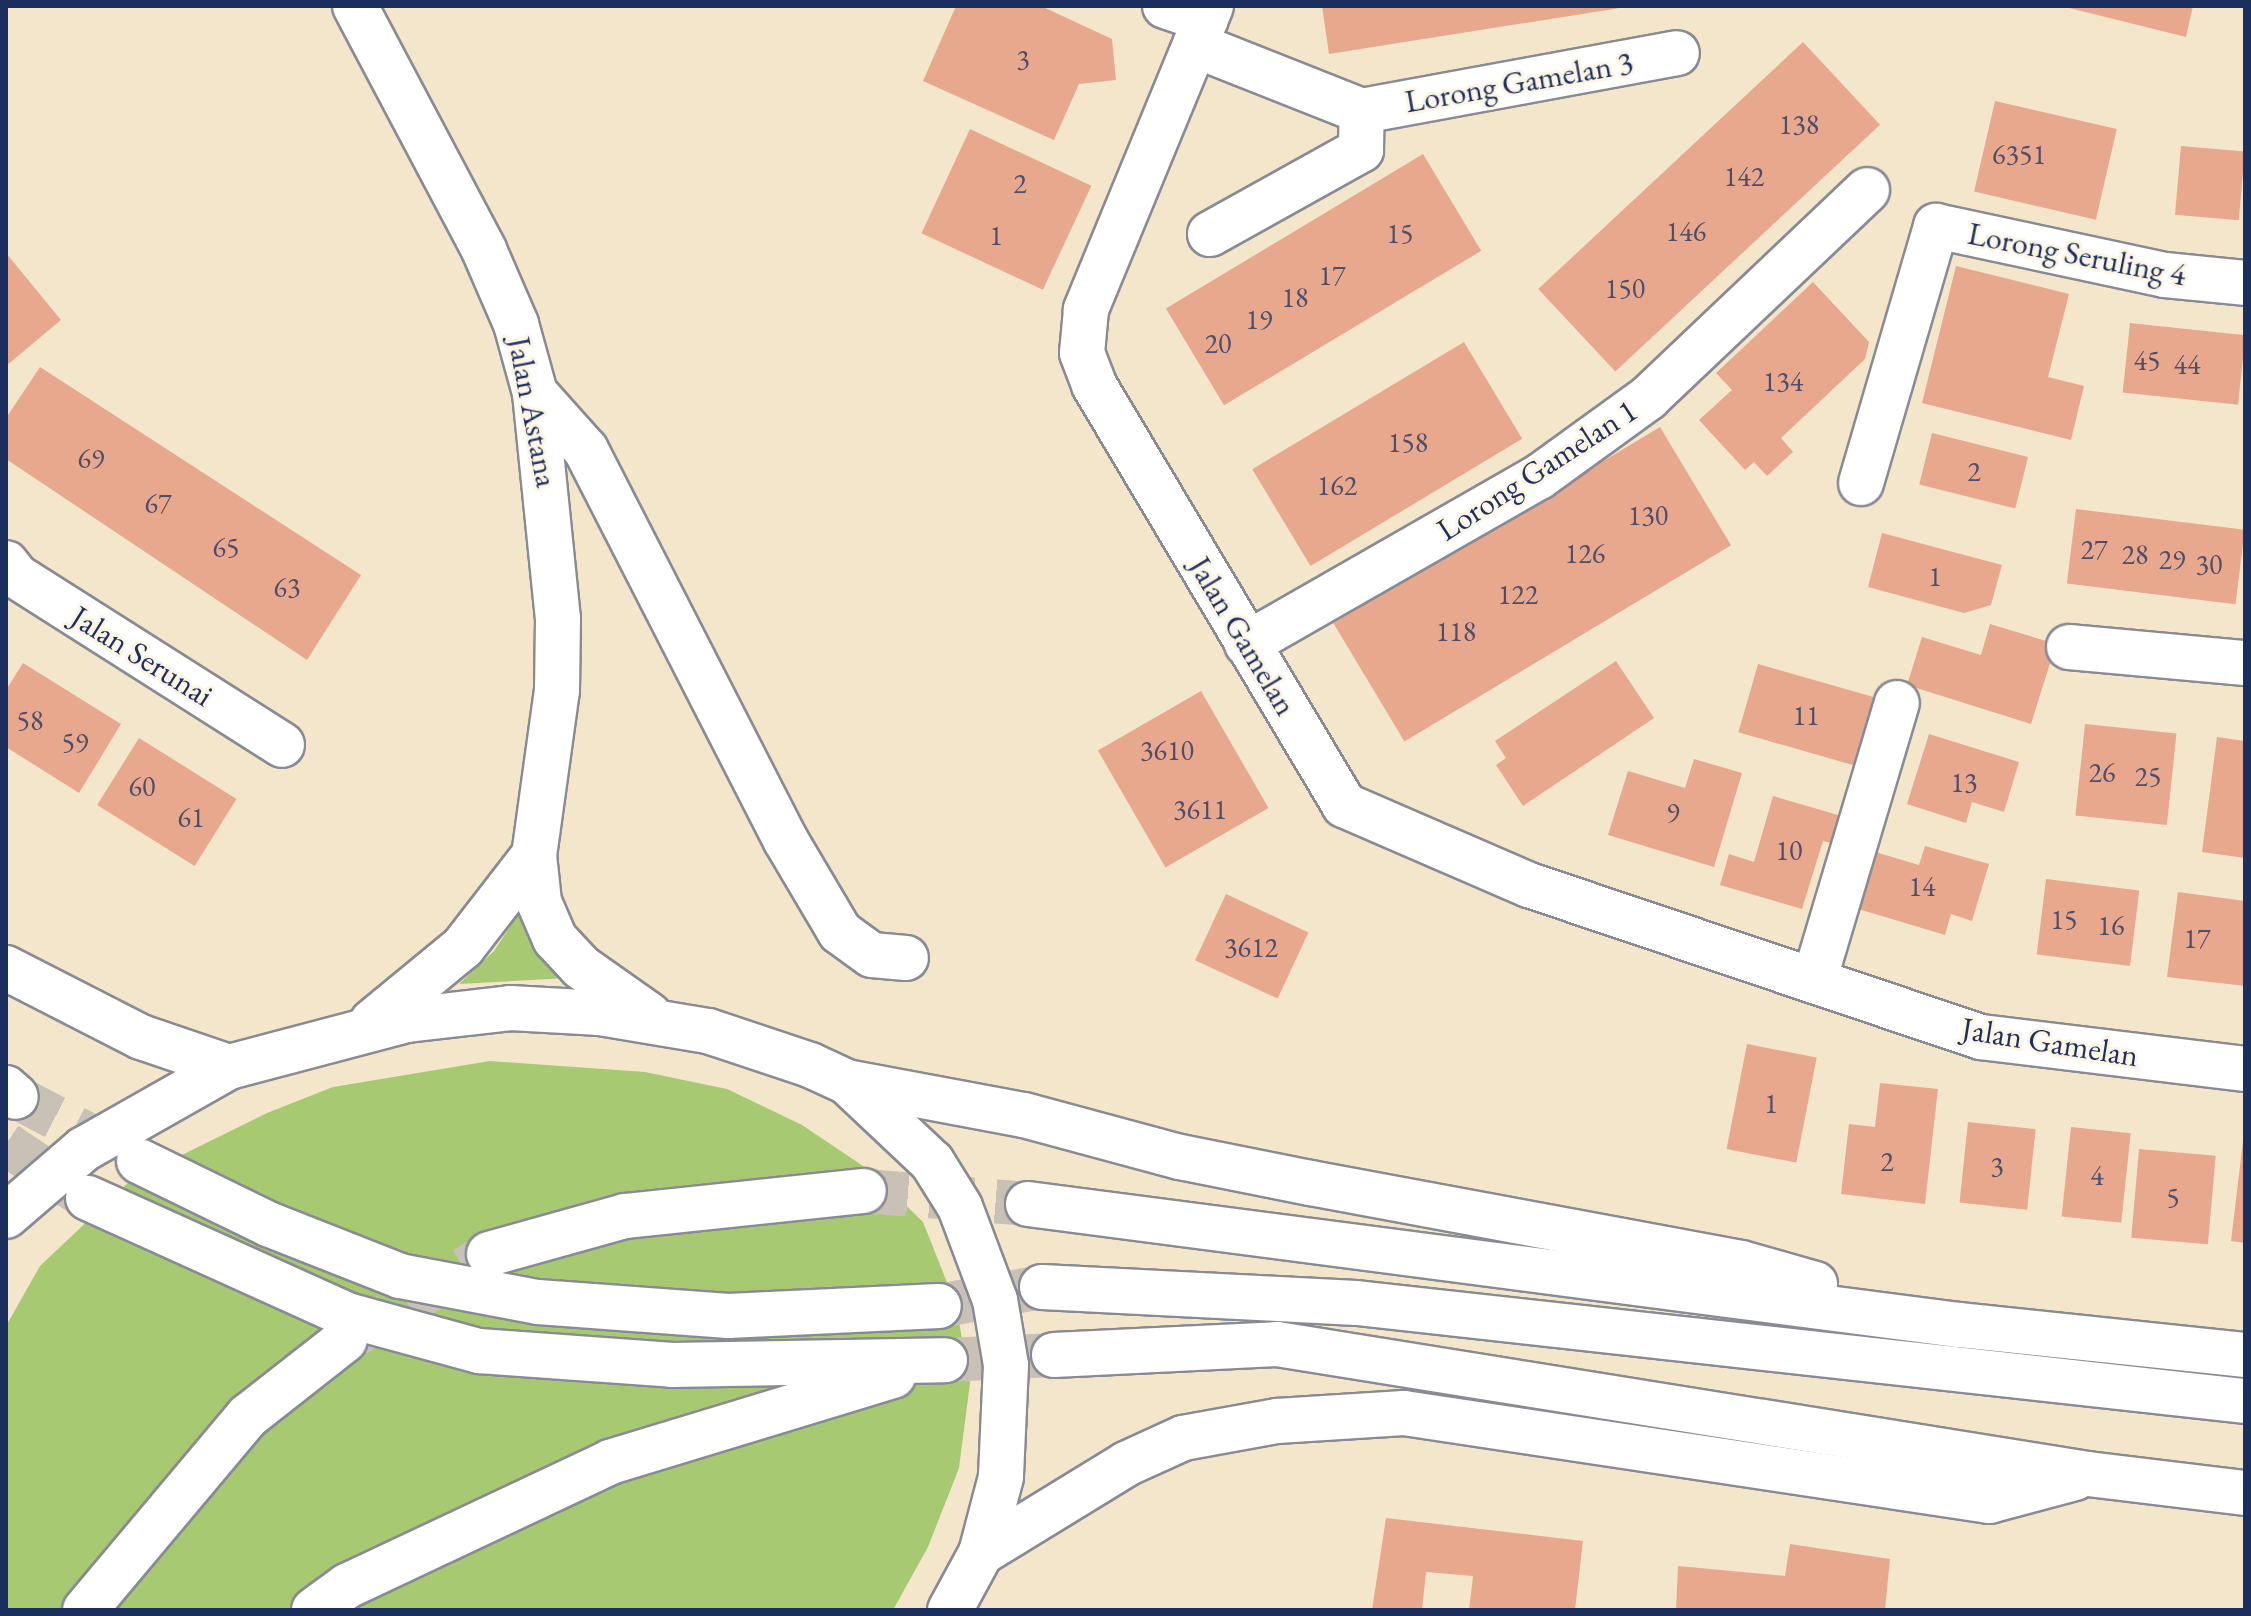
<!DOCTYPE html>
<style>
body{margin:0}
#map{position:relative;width:2251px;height:1616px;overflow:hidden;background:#f4e6cb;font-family:"EB Garamond",serif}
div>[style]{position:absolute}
.green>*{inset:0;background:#a6c972}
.building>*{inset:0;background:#e8a88e;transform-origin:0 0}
.major-tunnel>*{height:44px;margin-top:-22px;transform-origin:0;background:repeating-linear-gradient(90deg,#c9c1b5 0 44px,transparent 0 66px)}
.roads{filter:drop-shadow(2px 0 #888a94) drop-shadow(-2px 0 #888a94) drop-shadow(0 2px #888a94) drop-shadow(0 -2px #888a94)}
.minor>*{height:44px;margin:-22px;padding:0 22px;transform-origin:22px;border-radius:22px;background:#fff}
.major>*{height:44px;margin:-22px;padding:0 22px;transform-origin:22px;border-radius:22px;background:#fff}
span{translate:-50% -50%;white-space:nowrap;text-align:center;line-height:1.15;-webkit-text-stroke:6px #fcf5e5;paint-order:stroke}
.number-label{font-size:28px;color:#4e4d6a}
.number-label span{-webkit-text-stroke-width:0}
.street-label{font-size:32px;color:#1b2f5e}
.frame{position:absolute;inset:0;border:8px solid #1b2f5e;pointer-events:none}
</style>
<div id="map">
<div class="green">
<div style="clip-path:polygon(523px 907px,568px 978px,459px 984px,494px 951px)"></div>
<div style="clip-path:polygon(490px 1061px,645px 1072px,727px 1089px,802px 1125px,872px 1172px,923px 1222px,956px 1305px,970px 1383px,959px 1468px,928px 1547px,893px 1610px,8px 1610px,6px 1326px,40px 1266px,131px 1180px,267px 1113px,333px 1087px)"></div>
</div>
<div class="building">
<div style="clip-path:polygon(956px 6px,1041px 6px,1112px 39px,1116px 80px,1079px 84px,1054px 140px,923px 81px)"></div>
<div style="clip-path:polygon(1322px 6px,1620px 6px,1620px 8px,1329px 54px)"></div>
<div style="clip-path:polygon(2061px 6px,2193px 6px,2186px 37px)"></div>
<div style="left:1803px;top:42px;width:113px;height:362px;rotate:47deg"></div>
<div style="left:1995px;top:101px;width:125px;height:93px;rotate:13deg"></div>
<div style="left:970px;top:129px;width:134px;height:115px;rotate:25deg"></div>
<div style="left:2181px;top:146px;width:64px;height:69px;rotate:5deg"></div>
<div style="left:1423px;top:154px;width:113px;height:300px;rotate:59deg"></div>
<div style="clip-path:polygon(6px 253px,61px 320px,6px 366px)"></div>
<div style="clip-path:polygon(1956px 266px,2069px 294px,2048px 377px,2084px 386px,2071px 440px,1922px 403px)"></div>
<div style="clip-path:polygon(1813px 282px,1869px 342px,1865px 359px,1781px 438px,1793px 452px,1767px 476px,1754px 462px,1745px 470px,1699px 420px,1732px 390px,1716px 373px)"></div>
<div style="left:2130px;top:323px;width:116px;height:70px;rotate:6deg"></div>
<div style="left:1464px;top:342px;width:113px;height:247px;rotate:59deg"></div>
<div style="clip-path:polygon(40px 367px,361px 575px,307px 660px,6px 459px,6px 418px)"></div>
<div style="left:1660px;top:427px;width:138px;height:381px;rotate:59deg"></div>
<div style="left:1932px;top:433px;width:99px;height:53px;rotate:14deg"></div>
<div style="left:2076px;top:509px;width:170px;height:75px;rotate:7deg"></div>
<div style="clip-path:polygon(1882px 533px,2002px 565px,1991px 605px,1964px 613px,1868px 587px)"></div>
<div style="clip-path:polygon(1990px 624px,2056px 644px,2031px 724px,1907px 685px,1922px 637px,1981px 655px)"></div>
<div style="clip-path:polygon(1616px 661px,1654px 718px,1523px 806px,1496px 765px,1506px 758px,1495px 741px)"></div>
<div style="clip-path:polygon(23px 663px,121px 724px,79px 793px,6px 747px,6px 690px)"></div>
<div style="left:1758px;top:664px;width:121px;height:71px;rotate:16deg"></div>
<div style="left:1201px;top:691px;width:135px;height:119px;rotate:60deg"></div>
<div style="left:2085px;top:724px;width:92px;height:92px;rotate:6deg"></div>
<div style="clip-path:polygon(1929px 734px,2019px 762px,2004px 812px,1972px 802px,1966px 823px,1907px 804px)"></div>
<div style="clip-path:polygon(2217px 737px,2245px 741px,2245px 858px,2202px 852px)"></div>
<div style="left:139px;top:738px;width:115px;height:79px;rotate:32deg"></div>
<div style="clip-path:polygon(1694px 759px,1742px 773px,1714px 867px,1608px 835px,1628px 771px,1685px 788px)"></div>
<div style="clip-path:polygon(1773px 796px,1848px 818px,1840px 845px,1823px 841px,1802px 909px,1720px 885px,1729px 854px,1754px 862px)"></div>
<div style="clip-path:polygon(1925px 846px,1989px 864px,1972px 921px,1951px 914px,1945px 935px,1855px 908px,1872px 851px,1919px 865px)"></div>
<div style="left:2046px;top:879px;width:94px;height:76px;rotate:7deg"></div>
<div style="clip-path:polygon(2178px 892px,2245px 901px,2245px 986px,2167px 977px)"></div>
<div style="left:1226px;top:894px;width:91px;height:73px;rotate:25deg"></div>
<div style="left:1747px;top:1044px;width:71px;height:107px;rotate:11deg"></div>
<div style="clip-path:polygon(1880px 1083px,1938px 1089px,1925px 1204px,1841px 1194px,1849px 1124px,1875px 1127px)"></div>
<div style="left:1968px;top:1122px;width:68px;height:81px;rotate:6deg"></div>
<div style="left:2071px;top:1127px;width:60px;height:90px;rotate:6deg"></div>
<div style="clip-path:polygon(2243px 1141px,2245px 1141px,2245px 1243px,2231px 1241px)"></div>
<div style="left:2139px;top:1149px;width:77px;height:89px;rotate:5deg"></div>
<div style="clip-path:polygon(1386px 1518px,1583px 1541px,1575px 1610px,1469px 1610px,1473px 1576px,1426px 1572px,1422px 1610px,1372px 1610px)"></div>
<div style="clip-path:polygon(1790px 1544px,1890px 1559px,1885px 1610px,1676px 1610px,1678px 1566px,1785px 1576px)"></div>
</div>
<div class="major-tunnel">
<div style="left:16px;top:1097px;width:125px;rotate:27.6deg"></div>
<div style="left:6px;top:1144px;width:92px;rotate:33.9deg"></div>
<div style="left:864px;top:1191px;width:165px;rotate:4.5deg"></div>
<div style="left:939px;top:1306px;width:105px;rotate:-10.5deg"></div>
<div style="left:351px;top:1337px;width:161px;rotate:-31deg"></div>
<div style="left:945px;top:1360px;width:109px;rotate:-2.6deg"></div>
</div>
<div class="roads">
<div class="minor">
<div style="left:1165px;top:6px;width:43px;rotate:18.9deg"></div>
<div style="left:1211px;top:6px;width:329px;rotate:112.4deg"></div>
<div style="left:1086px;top:310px;width:43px;rotate:95.3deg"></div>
<div style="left:1082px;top:353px;width:34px;rotate:69deg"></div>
<div style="left:1094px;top:385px;width:489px;rotate:59.2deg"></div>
<div style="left:1344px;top:805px;width:202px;rotate:23.4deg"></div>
<div style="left:1529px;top:885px;width:477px;rotate:18.6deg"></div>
<div style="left:1981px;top:1037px;width:266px;rotate:6.9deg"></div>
<div style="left:1195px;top:45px;width:180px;rotate:21.6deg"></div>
<div style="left:1362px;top:111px;width:320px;rotate:-10.4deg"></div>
<div style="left:1210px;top:234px;width:173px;rotate:-29.1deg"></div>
<div style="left:1361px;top:150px;width:39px;rotate:-89deg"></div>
<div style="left:535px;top:393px;width:76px;rotate:48.2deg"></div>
<div style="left:586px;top:450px;width:437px;rotate:62.9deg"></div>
<div style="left:785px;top:839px;width:108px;rotate:59.4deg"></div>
<div style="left:840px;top:932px;width:39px;rotate:36deg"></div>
<div style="left:872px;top:955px;width:34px;rotate:5deg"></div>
<div style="left:1861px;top:483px;width:268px;rotate:-73.7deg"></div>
<div style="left:1936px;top:226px;width:234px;rotate:12.1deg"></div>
<div style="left:2165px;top:275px;width:80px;rotate:5.7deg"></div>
<div style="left:6px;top:563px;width:16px;rotate:52deg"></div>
<div style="left:16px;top:576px;width:315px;rotate:32.4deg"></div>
<div style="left:1247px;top:644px;width:336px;rotate:-29.8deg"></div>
<div style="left:1539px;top:477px;width:135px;rotate:-35.9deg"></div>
<div style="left:1648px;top:398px;width:302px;rotate:-43.5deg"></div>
<div style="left:2069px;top:647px;width:177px;rotate:5.2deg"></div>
<div style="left:1814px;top:981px;width:290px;rotate:-73.4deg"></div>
</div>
<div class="major">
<div style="left:355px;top:6px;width:276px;rotate:62.1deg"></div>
<div style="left:484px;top:250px;width:81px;rotate:66.6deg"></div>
<div style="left:516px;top:324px;width:72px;rotate:74.6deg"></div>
<div style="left:535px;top:393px;width:227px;rotate:84.2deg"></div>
<div style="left:558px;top:619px;width:71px;rotate:90.8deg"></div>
<div style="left:557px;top:690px;width:167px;rotate:97.9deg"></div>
<div style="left:534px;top:855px;width:47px;rotate:83.9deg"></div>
<div style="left:539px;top:902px;width:40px;rotate:66.6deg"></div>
<div style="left:555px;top:939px;width:38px;rotate:47deg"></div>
<div style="left:581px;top:967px;width:83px;rotate:35.2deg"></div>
<div style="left:6px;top:968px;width:152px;rotate:27.1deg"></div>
<div style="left:141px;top:1037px;width:93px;rotate:18.8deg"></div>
<div style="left:372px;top:1022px;width:118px;rotate:-39.5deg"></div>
<div style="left:463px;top:947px;width:116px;rotate:-52.3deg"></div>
<div style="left:847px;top:1082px;width:180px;rotate:10.6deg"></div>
<div style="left:1024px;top:1115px;width:162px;rotate:15.1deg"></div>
<div style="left:1180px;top:1157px;width:133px;rotate:11.3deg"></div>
<div style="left:1310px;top:1183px;width:438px;rotate:10.5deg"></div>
<div style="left:1741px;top:1263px;width:77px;rotate:15.8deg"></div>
<div style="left:6px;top:1088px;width:13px;rotate:42deg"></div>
<div style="left:139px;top:1161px;width:144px;rotate:26deg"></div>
<div style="left:268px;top:1224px;width:142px;rotate:21.5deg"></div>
<div style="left:400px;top:1276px;width:140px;rotate:10.7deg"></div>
<div style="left:538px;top:1302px;width:191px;rotate:4.2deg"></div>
<div style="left:728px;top:1316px;width:211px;rotate:-2.7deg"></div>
<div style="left:88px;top:1198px;width:284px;rotate:24.3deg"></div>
<div style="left:347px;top:1315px;width:137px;rotate:15.3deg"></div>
<div style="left:479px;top:1351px;width:194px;rotate:4.1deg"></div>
<div style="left:672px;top:1365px;width:273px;rotate:-1deg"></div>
<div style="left:1028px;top:1204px;width:939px;rotate:7.41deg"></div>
<div style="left:1959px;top:1325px;width:288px;rotate:6deg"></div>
<div style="left:6px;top:1216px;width:103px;rotate:-40.7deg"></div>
<div style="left:84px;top:1149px;width:167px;rotate:-29.5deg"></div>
<div style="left:229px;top:1067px;width:184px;rotate:-14.8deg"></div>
<div style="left:407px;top:1020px;width:104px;rotate:-6.6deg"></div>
<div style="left:510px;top:1008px;width:90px;rotate:3.2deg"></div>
<div style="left:600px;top:1013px;width:109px;rotate:9.5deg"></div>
<div style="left:708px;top:1031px;width:108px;rotate:18.4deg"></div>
<div style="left:810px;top:1065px;width:41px;rotate:24.7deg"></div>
<div style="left:847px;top:1082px;width:117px;rotate:43.3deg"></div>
<div style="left:932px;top:1162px;width:53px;rotate:58.1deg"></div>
<div style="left:960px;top:1207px;width:99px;rotate:69.4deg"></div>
<div style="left:995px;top:1300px;width:66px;rotate:80.4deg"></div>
<div style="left:1006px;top:1365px;width:112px;rotate:92.6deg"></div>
<div style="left:1001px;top:1477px;width:79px;rotate:104.7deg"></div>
<div style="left:981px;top:1553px;width:65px;rotate:118.5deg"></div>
<div style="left:489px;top:1254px;width:141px;rotate:-15.6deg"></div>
<div style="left:625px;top:1216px;width:240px;rotate:-6deg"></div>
<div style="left:1042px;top:1287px;width:315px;rotate:2.9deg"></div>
<div style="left:1357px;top:1303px;width:893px;rotate:6.3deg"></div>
<div style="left:1054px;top:1355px;width:223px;rotate:-2.8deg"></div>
<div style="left:1277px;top:1344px;width:821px;rotate:9.11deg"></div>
<div style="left:2088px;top:1474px;width:158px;rotate:6.9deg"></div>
<div style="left:981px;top:1553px;width:170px;rotate:-31.5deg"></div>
<div style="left:1126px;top:1464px;width:63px;rotate:-24.5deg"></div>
<div style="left:1183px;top:1438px;width:96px;rotate:-10.3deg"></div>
<div style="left:1277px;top:1421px;width:127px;rotate:-3.6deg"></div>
<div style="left:1404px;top:1413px;width:592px;rotate:8.55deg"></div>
<div style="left:1989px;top:1501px;width:89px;rotate:-15deg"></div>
<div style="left:85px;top:1610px;width:253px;rotate:-50deg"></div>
<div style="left:248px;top:1416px;width:123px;rotate:-38.1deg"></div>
<div style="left:314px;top:1610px;width:41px;rotate:-36deg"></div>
<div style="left:347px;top:1586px;width:291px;rotate:-25.2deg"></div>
<div style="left:610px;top:1462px;width:296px;rotate:-16.9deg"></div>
</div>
</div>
<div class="number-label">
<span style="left:1023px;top:59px">3</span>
<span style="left:1799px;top:124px">138</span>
<span style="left:2019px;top:154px">6351</span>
<span style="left:1744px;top:176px">142</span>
<span style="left:1020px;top:183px">2</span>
<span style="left:1686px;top:231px">146</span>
<span style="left:1400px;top:233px">15</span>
<span style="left:996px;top:235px">1</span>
<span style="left:1332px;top:275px">17</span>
<span style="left:1625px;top:288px">150</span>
<span style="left:1295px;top:297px">18</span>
<span style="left:1259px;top:319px">19</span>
<span style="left:1218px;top:343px">20</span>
<span style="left:2147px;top:360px">45</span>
<span style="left:2187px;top:364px">44</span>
<span style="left:1783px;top:381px">134</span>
<span style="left:1408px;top:442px">158</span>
<span style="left:91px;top:458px">69</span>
<span style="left:1974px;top:471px">2</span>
<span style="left:1337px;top:485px">162</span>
<span style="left:158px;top:503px">67</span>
<span style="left:1648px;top:515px">130</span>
<span style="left:226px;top:547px">65</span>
<span style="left:2094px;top:549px">27</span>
<span style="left:1585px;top:553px">126</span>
<span style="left:2135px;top:554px">28</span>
<span style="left:2172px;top:559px">29</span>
<span style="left:2209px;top:564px">30</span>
<span style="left:1935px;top:576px">1</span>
<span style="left:287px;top:587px">63</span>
<span style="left:1518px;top:594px">122</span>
<span style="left:1456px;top:631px">118</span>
<span style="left:1806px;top:715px">11</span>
<span style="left:30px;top:720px">58</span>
<span style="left:75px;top:742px">59</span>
<span style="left:1167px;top:750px">3610</span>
<span style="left:2102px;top:772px">26</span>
<span style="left:2148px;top:776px">25</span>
<span style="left:1964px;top:782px">13</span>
<span style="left:142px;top:786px">60</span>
<span style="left:1200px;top:809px">3611</span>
<span style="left:1673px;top:812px">9</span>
<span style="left:191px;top:817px">61</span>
<span style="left:1789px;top:850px">10</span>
<span style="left:1922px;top:886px">14</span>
<span style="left:2064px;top:919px">15</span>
<span style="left:2111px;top:925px">16</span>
<span style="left:2197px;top:938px">17</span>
<span style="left:1251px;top:947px">3612</span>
<span style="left:1771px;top:1103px">1</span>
<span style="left:1887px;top:1161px">2</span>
<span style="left:1997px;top:1166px">3</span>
<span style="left:2097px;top:1175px">4</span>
<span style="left:2173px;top:1197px">5</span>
</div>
<div class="street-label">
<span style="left:1519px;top:82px;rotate:-10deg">Lorong Gamelan 3</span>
<span style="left:2077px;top:254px;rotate:11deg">Lorong Seruling 4</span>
<span style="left:533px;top:412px;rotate:79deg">Jalan Astana</span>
<span style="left:1537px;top:470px;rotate:-33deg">Lorong Gamelan 1</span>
<span style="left:1243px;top:636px;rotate:59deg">Jalan Gamelan</span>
<span style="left:142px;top:656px;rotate:32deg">Jalan Serunai</span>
<span style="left:2050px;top:1042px;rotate:9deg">Jalan Gamelan</span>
</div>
<div class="frame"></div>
</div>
